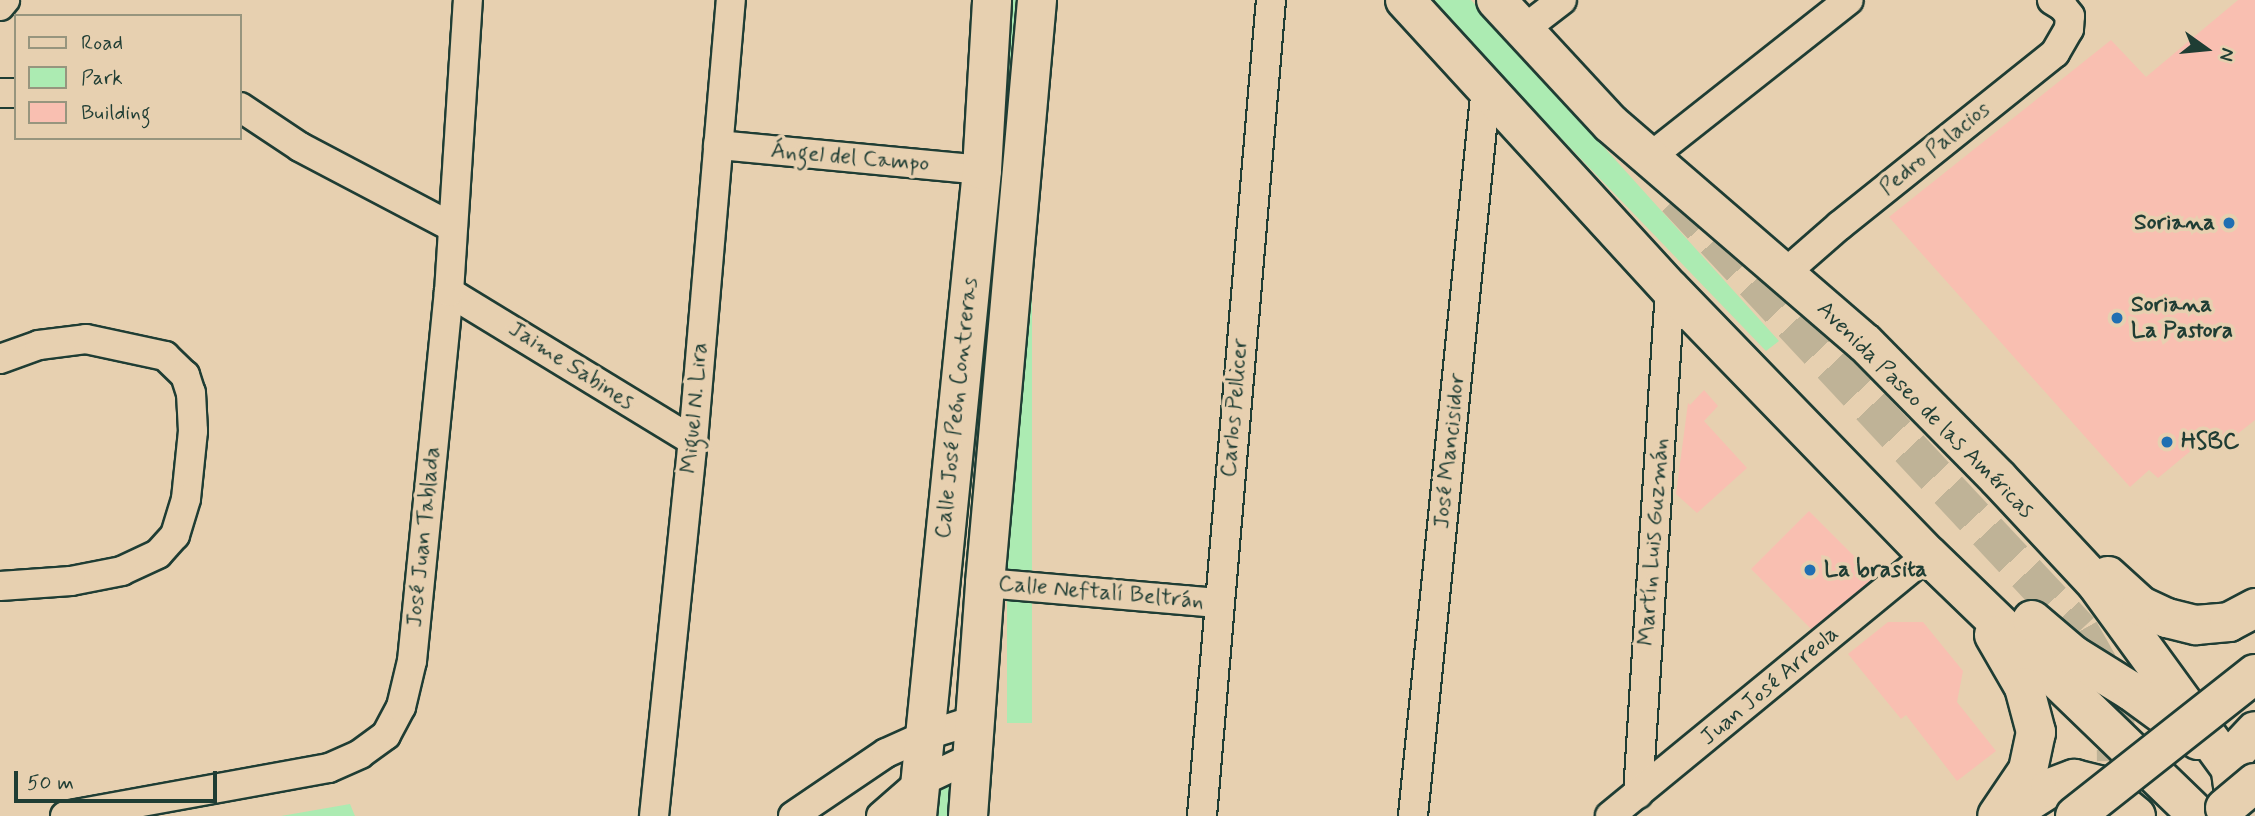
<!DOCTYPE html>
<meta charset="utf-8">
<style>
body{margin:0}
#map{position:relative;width:2255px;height:816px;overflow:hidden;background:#e7d0b0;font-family:Mynerve,sans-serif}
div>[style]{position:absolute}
.green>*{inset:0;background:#acebb2;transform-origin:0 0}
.building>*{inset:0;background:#f9bfb1;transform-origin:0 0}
.secondary-tunnel>*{height:38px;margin-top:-19px;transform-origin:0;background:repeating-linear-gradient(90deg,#bfb397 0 38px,transparent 0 57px)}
.roads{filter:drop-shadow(2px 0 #1f3d34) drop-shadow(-2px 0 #1f3d34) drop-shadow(0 2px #1f3d34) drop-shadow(0 -2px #1f3d34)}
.street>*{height:28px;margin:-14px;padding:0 14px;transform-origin:14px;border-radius:14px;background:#e7d0b0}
.secondary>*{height:38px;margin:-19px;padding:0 19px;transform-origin:19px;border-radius:19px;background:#e7d0b0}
.bridges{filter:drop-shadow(2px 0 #1f3d34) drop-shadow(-2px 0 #1f3d34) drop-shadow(0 2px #1f3d34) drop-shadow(0 -2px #1f3d34)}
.secondary-bridge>*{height:38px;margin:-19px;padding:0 19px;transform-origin:19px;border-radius:19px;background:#e7d0b0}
.dots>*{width:19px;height:19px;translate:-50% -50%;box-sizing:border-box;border:4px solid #e7d0b0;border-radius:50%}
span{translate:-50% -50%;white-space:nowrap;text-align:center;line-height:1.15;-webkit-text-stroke:7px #e7d0b0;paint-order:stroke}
.street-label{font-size:23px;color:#1f3d34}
.poi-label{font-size:23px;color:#1f3d34;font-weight:700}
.right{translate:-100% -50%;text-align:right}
.left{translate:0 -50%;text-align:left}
.legend{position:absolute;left:14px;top:14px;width:228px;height:126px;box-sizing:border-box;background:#e7d0b0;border:2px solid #97957e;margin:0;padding:9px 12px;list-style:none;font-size:21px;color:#1f3d34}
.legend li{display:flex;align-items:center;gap:14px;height:35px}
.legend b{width:35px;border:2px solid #97957e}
.north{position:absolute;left:2171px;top:14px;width:70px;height:70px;-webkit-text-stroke:5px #e7d0b0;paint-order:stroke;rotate:105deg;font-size:19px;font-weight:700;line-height:28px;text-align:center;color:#1f3d34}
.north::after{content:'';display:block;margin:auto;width:24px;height:32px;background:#1f3d34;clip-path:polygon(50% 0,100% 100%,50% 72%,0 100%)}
.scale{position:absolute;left:14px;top:771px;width:203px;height:32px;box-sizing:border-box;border:4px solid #1f3d34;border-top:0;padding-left:9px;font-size:21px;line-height:24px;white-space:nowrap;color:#1f3d34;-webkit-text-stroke:5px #e7d0b0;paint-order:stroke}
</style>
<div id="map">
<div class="green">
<div style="left:1007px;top:0;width:25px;height:723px"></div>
<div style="clip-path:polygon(1428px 0,1471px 0,1779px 341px,1766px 351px)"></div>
<div style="left:939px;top:779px;width:21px;height:37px;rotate:3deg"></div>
<div style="clip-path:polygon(350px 804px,355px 816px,281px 816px)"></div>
</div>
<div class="building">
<div style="clip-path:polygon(2238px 0,2255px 0,2255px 420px,2216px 451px,2205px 439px,2158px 478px,2149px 470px,2130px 487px,1889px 217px,2111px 40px,2146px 77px)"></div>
<div style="clip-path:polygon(1704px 390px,1718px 406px,1704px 421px,1747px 468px,1697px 513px,1676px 494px,1688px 403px,1690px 405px)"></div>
<div style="left:1809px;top:511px;width:92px;height:82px;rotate:45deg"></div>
<div style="clip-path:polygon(1888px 622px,1923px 622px,1963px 671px,1957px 702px,1996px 751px,1957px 781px,1906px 715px,1901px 719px,1848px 654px)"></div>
</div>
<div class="secondary-tunnel">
<div style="left:1676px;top:198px;width:592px;rotate:46.98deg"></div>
<div style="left:2080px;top:631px;width:71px;rotate:60.6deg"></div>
<div style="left:2115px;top:693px;width:68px;rotate:89.2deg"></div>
</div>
<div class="roads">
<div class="street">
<div style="left:0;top:6px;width:8px;rotate:-50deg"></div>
<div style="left:1523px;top:30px;width:49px;rotate:-37.6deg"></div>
<div style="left:0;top:93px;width:16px"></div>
<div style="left:240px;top:107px;width:72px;rotate:33.7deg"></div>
<div style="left:300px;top:147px;width:172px;rotate:27.8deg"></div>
<div style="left:718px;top:145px;width:265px;rotate:5.4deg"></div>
<div style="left:1650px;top:157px;width:253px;rotate:-38.3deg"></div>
<div style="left:1784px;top:274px;width:73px;rotate:-41.1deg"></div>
<div style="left:1839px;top:226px;width:277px;rotate:-38.7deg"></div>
<div style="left:2055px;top:53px;width:28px;rotate:-60deg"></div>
<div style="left:2069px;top:29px;width:13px;rotate:-86deg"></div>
<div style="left:2070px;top:16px;width:11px;rotate:-128deg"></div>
<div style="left:2063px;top:7px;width:13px;rotate:-148deg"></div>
<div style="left:449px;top:292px;width:286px;rotate:31.4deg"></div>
<div style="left:0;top:359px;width:41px;rotate:-19.7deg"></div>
<div style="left:39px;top:345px;width:47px;rotate:-7.3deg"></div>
<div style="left:86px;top:339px;width:81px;rotate:12.1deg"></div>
<div style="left:165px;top:356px;width:28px;rotate:44deg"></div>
<div style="left:185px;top:375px;width:19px;rotate:72deg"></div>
<div style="left:191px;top:393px;width:38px;rotate:87deg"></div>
<div style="left:193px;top:431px;width:68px;rotate:95.9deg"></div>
<div style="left:186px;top:499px;width:38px;rotate:107deg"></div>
<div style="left:175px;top:535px;width:25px;rotate:132deg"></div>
<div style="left:158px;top:554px;width:40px;rotate:155deg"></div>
<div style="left:122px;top:571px;width:52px;rotate:168.9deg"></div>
<div style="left:71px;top:581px;width:71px;rotate:176deg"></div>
<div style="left:985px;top:583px;width:234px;rotate:4.9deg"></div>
<div style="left:1638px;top:794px;width:506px;rotate:-86.37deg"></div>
<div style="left:65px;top:816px;width:268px;rotate:-10.3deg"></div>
<div style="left:329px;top:768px;width:34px;rotate:-24deg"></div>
<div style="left:360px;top:754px;width:32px;rotate:-36deg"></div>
<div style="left:386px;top:735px;width:32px;rotate:-62deg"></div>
<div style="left:401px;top:707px;width:47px;rotate:-76.6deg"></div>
<div style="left:412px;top:661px;width:371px;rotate:-84.3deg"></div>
<div style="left:449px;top:292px;width:293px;rotate:-86.3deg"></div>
<div style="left:654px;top:816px;width:377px;rotate:-84.1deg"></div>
<div style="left:693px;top:441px;width:443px;rotate:-85.1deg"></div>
<div style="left:793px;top:816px;width:112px;rotate:-34.1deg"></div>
<div style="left:886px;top:753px;width:42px;rotate:-24.1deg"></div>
<div style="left:924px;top:736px;width:53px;rotate:-17.4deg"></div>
<div style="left:881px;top:816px;width:52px;rotate:-41.1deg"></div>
<div style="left:920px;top:782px;width:59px;rotate:-25.3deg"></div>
<div style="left:1202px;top:816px;width:819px;rotate:-85.17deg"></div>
<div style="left:1413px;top:816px;width:733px;rotate:-84.28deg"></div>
<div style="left:1610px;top:816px;width:411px;rotate:-39.4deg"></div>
</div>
<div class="secondary">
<div style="left:1405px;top:0;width:392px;rotate:47.5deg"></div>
<div style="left:1670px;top:289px;width:371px;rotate:45.9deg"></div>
<div style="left:1928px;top:555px;width:376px;rotate:44deg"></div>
<div style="left:1496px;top:0;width:169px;rotate:47.2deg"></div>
<div style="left:1611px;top:124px;width:335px;rotate:40.8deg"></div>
<div style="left:1865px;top:343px;width:190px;rotate:45.4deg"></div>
<div style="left:1998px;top:478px;width:144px;rotate:47deg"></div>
<div style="left:2096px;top:583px;width:271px;rotate:54deg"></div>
<div style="left:2108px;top:576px;width:45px;rotate:42.3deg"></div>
<div style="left:2141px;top:606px;width:29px;rotate:25deg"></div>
<div style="left:2167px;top:618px;width:30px;rotate:14deg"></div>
<div style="left:2196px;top:625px;width:33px;rotate:-5deg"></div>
<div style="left:2229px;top:622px;width:30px;rotate:-28deg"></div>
<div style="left:2032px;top:620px;width:54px;rotate:40.5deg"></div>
<div style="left:2073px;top:655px;width:68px;rotate:31.8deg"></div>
<div style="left:2131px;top:691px;width:83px;rotate:36.2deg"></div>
<div style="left:1994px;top:635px;width:60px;rotate:60deg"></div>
<div style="left:2024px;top:687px;width:47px;rotate:75.1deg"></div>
<div style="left:2036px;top:732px;width:39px;rotate:102deg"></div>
<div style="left:2028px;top:770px;width:55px;rotate:124deg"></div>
<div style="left:2233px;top:786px;width:22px;rotate:-98deg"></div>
<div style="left:2230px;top:764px;width:8px;rotate:-76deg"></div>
<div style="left:2232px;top:756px;width:34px;rotate:-47deg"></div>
<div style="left:917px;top:816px;width:649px;rotate:-84.25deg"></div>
<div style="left:982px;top:170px;width:170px;rotate:-86.6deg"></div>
<div style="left:968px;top:816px;width:234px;rotate:-85.8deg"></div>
<div style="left:985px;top:583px;width:585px;rotate:-84.9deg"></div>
<div style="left:2006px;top:816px;width:52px;rotate:-32.5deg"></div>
<div style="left:2050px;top:788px;width:26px;rotate:-21deg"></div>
<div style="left:2074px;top:779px;width:25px;rotate:14deg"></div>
<div style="left:2098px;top:785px;width:49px;rotate:39.2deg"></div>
</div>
</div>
<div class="bridges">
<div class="secondary-bridge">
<div style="left:2225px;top:808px;width:39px;rotate:-40deg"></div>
<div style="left:2075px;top:816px;width:229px;rotate:-38.3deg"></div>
</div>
</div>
<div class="dots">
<div style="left:2229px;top:223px;background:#1f6fb2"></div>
<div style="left:2117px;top:318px;background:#1f6fb2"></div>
<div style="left:2167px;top:442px;background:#1f6fb2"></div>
<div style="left:1810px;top:570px;background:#1f6fb2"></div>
</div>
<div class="street-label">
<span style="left:1935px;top:149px;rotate:-39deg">Pedro Palacios</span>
<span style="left:850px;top:158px;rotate:5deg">Ángel del Campo</span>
<span style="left:571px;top:366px;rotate:33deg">Jaime Sabines</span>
<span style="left:695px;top:408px;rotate:-85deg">Miguel N. Lira</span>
<span style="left:957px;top:408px;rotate:-84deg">Calle José Peón Contreras</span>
<span style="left:1235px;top:408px;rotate:-85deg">Carlos Pellicer</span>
<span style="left:1925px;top:410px;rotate:45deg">Avenida Paseo de las Américas</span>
<span style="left:1450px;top:451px;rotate:-84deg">José Mancisidor</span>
<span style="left:424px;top:537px;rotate:-84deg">José Juan Tablada</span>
<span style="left:1654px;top:542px;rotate:-86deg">Martín Luis Guzmán</span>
<span style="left:1101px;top:593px;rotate:5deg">Calle Neftalí Beltrán</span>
<span style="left:1770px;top:686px;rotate:-40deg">Juan José Arreola</span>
</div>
<div class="poi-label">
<span class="right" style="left:2215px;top:223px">Soriana</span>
<span class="left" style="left:2131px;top:318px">Soriana<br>La Pastora</span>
<span class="left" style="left:2181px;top:442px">HSBC</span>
<span class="left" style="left:1824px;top:570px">La brasita</span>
</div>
<ul class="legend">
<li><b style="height:9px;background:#e7d0b0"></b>Road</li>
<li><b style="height:19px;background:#acebb2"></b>Park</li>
<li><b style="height:19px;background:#f9bfb1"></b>Building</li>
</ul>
<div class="north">N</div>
<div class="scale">50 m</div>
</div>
